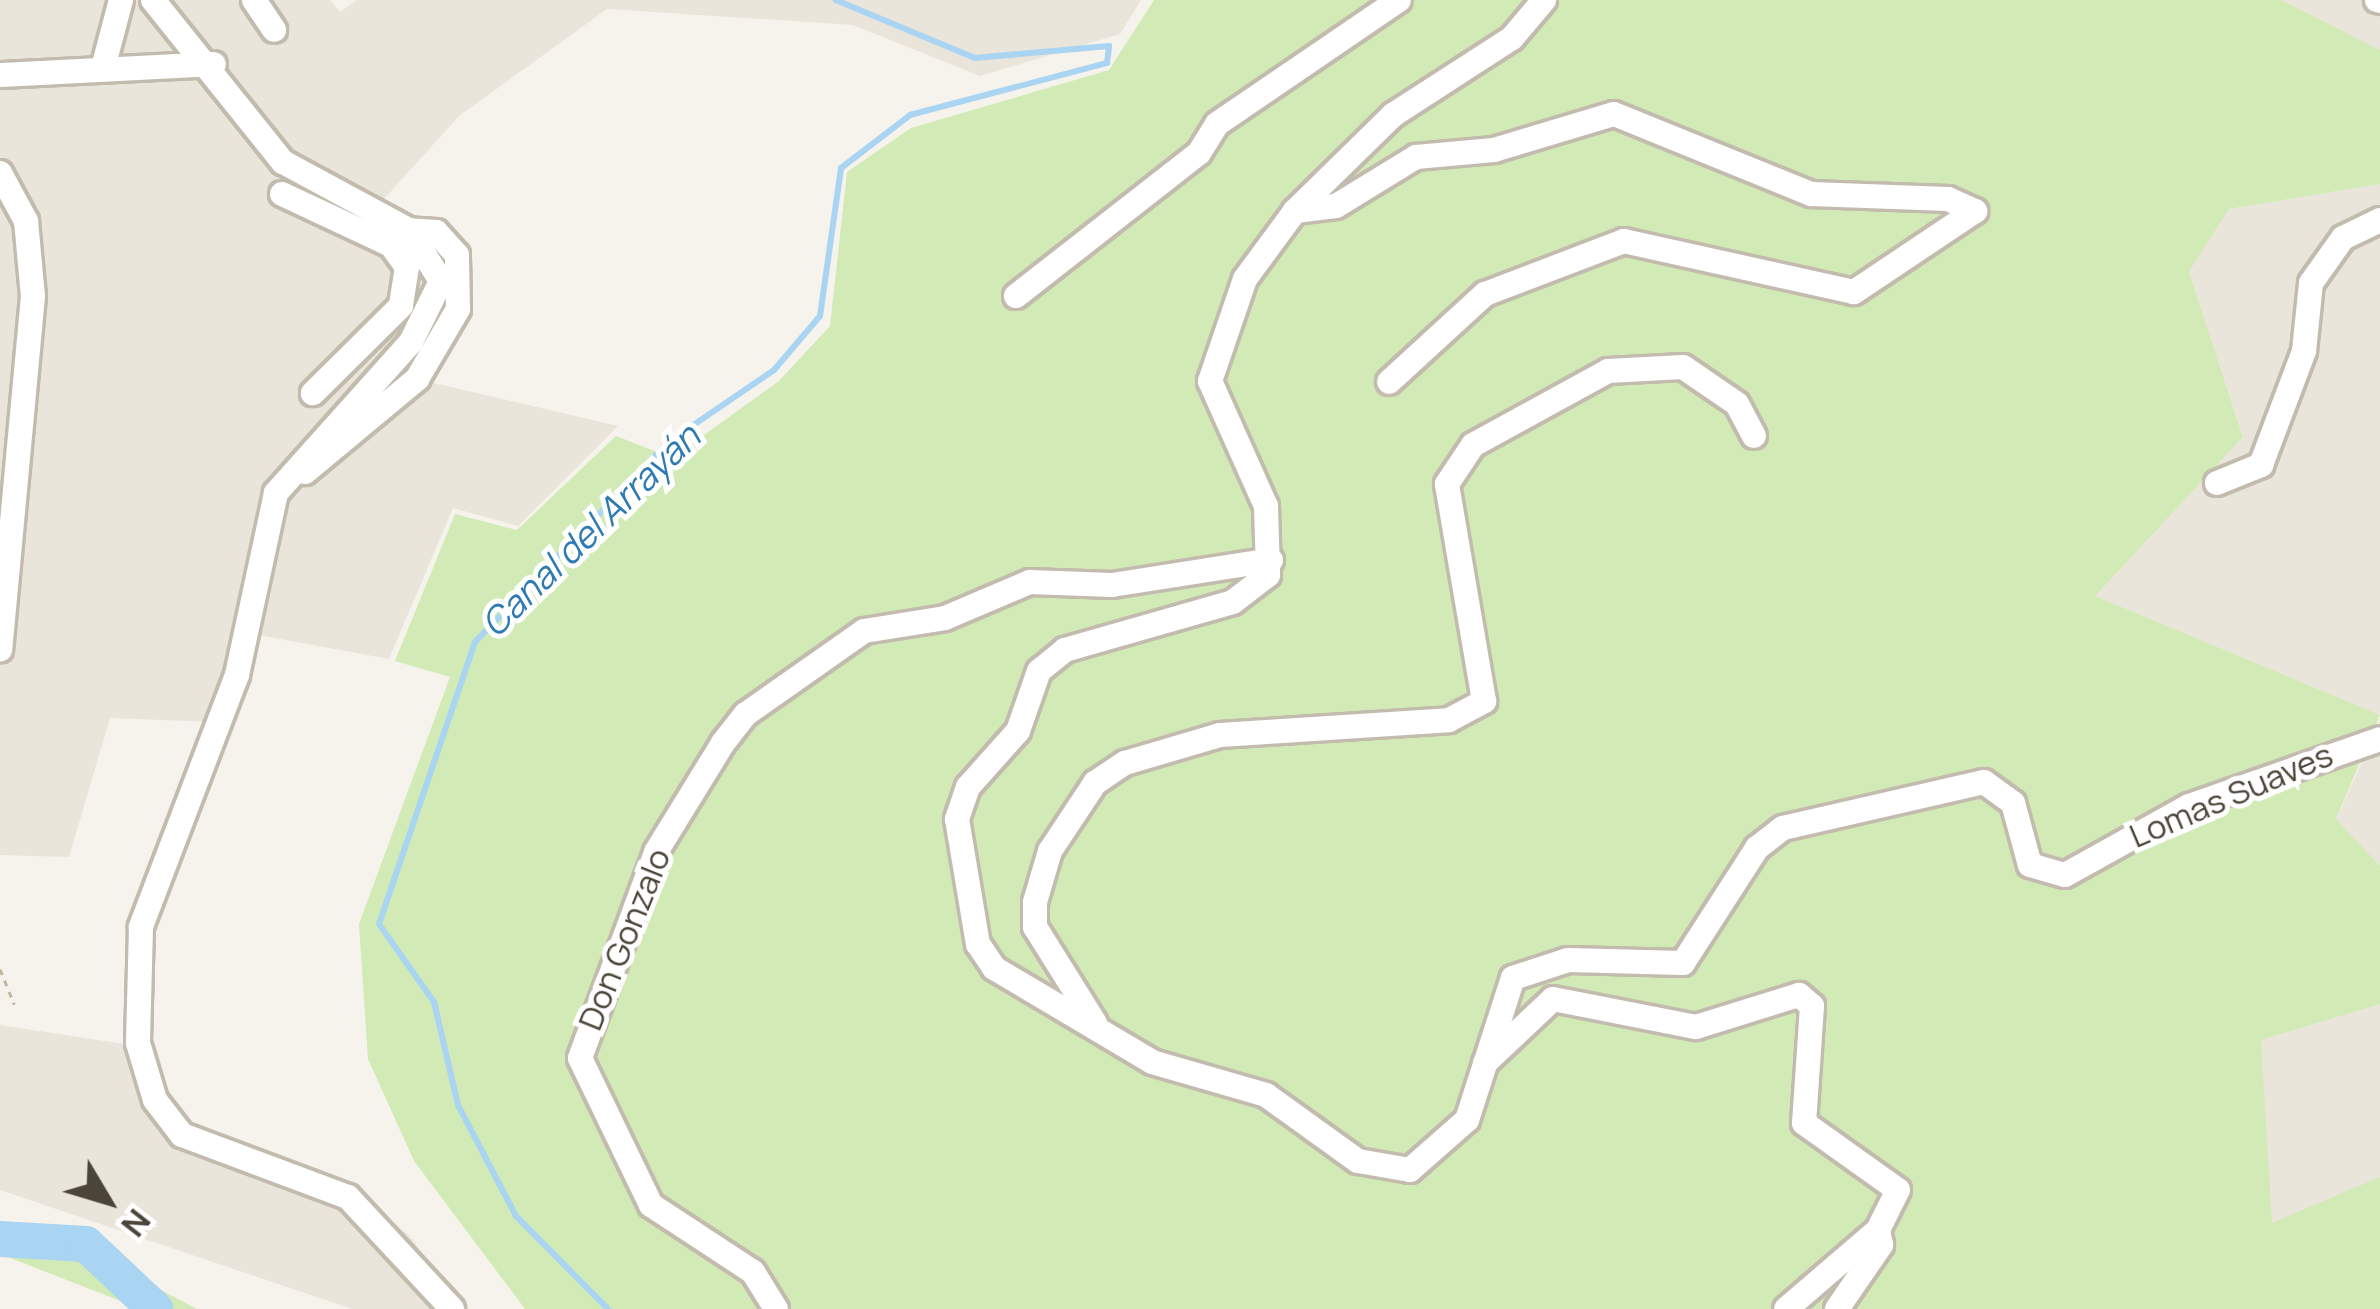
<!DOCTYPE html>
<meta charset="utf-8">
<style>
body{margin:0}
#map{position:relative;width:2380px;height:1309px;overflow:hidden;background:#f6f3ec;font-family:Manrope,sans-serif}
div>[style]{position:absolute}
.residential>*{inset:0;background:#eae5da}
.green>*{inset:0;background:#d2eab5}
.stream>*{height:6px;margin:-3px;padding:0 3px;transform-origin:3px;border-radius:3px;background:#a9d4f2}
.river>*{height:36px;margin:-18px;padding:0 18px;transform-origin:18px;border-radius:18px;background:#a9d4f2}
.path>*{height:3px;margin-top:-1.5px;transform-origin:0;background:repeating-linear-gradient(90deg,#c4b79f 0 6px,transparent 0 12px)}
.roads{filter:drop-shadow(3px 0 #c2bbae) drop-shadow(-3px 0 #c2bbae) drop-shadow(0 3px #c2bbae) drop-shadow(0 -3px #c2bbae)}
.minor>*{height:24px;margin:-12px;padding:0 12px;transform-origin:12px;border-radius:12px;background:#fff}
span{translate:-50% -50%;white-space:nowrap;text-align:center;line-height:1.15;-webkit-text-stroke:10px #fff;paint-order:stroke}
.street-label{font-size:33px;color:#4b4439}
.water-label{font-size:36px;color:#2e7ab2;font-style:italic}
.north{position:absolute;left:48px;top:1141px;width:120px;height:120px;-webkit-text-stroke:9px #fff;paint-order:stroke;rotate:128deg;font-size:33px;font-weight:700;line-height:48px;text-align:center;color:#4b4439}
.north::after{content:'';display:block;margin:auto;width:42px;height:54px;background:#4b4439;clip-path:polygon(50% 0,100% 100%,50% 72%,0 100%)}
</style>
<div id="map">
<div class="residential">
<div style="clip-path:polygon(0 0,330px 0,340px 12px,357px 0,1141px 0,1120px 34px,980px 76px,853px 25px,607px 9px,459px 116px,364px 221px,411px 249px,435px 290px,391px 373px,618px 426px,518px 526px,453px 508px,389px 659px,253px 634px,215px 722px,110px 718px,69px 857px,0 855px)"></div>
<div style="clip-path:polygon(2281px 0,2380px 0,2380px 50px,2281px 2px)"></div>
<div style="clip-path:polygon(2380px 184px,2380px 715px,2094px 596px,2243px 437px,2189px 272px,2229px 209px)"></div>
<div style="clip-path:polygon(2380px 720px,2380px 866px,2336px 820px)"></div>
<div style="clip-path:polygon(2380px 1004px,2380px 1309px,1965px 1309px,2261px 1039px)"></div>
<div style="clip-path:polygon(0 1025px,137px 1046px,180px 1124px,372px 1206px,410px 1236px,442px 1281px,429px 1309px,352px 1309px,0 1190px)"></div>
</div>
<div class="green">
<div style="clip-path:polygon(1154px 0,2281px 0,2380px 50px,2380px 184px,2229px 209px,2189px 272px,2243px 437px,2095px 596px,2380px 715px,2336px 819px,2380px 866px,2380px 1004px,2261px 1040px,2272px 1223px,2380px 1177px,2380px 1309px,525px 1309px,414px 1161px,368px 1059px,359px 924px,450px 677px,395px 661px,455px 514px,517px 530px,616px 436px,672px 458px,779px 381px,830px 326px,847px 172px,911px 128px,1109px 70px)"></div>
<div style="clip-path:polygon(0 1224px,142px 1280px,197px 1309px,141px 1309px,0 1254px)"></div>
</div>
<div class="stream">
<div style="left:608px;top:1309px;width:131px;rotate:-134.7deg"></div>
<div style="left:516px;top:1216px;width:125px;rotate:-117.6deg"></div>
<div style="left:458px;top:1105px;width:106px;rotate:-103.1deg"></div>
<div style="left:434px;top:1002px;width:95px;rotate:-125.2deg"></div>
<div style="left:379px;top:924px;width:298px;rotate:-71.2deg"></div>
<div style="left:475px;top:642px;width:280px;rotate:-45.9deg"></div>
<div style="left:670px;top:441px;width:126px;rotate:-34.3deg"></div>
<div style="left:774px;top:370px;width:71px;rotate:-49.6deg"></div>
<div style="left:820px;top:316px;width:149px;rotate:-81.9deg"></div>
<div style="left:841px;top:168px;width:87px;rotate:-37.5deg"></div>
<div style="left:910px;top:115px;width:204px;rotate:-14.8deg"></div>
<div style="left:1107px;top:63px;width:17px;rotate:-83deg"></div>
<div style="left:1109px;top:46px;width:135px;rotate:174.9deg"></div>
<div style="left:975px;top:58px;width:151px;rotate:-157.4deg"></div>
</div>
<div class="river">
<div style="left:0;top:1239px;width:86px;rotate:3.3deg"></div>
<div style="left:86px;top:1244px;width:95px;rotate:43.3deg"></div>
</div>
<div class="path">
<div style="left:0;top:969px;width:38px;rotate:68deg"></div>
</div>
<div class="roads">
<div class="minor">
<div style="left:153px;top:0;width:208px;rotate:51.3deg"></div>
<div style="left:283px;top:162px;width:143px;rotate:28.4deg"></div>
<div style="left:409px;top:230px;width:60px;rotate:57.9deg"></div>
<div style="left:441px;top:281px;width:68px;rotate:116.2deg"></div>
<div style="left:411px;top:342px;width:203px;rotate:131.8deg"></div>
<div style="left:276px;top:493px;width:186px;rotate:102.1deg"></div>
<div style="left:237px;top:675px;width:270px;rotate:110.9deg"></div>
<div style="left:141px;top:927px;width:116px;rotate:91.5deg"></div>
<div style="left:138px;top:1043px;width:59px;rotate:73.4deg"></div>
<div style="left:155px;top:1100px;width:44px;rotate:52.4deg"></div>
<div style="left:182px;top:1135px;width:177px;rotate:20.5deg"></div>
<div style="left:348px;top:1197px;width:153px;rotate:47.1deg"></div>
<div style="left:254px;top:0;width:36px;rotate:56deg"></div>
<div style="left:1544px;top:0;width:50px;rotate:130.1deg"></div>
<div style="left:1512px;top:38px;width:142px;rotate:147.1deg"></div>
<div style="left:1393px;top:115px;width:137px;rotate:135.6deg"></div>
<div style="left:1295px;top:211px;width:84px;rotate:126.3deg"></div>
<div style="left:1245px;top:279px;width:108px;rotate:108.9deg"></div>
<div style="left:1210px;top:381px;width:137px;rotate:65.9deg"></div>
<div style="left:1266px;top:506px;width:69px;rotate:88.3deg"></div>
<div style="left:1268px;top:575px;width:44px;rotate:142.4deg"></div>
<div style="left:1233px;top:602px;width:175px;rotate:164.1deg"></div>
<div style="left:1065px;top:650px;width:33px;rotate:141deg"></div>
<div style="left:1039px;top:671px;width:64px;rotate:109.3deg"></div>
<div style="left:1018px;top:731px;width:75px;rotate:131.8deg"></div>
<div style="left:968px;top:787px;width:34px;rotate:109deg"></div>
<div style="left:957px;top:819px;width:127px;rotate:80.5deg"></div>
<div style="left:978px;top:944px;width:29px;rotate:56deg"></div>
<div style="left:994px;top:968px;width:184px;rotate:30.7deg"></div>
<div style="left:1152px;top:1062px;width:119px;rotate:16.1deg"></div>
<div style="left:1266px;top:1095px;width:113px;rotate:35.7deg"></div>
<div style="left:1358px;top:1161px;width:53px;rotate:9.8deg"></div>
<div style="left:1410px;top:1170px;width:76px;rotate:-41.3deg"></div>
<div style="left:1467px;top:1120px;width:149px;rotate:-72.1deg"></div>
<div style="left:1513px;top:978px;width:58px;rotate:-18.1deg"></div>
<div style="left:1568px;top:960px;width:115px;rotate:1.5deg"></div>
<div style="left:1683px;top:963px;width:137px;rotate:-57.2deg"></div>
<div style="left:1757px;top:848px;width:33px;rotate:-38deg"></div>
<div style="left:1783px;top:828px;width:206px;rotate:-12.9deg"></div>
<div style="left:1984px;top:782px;width:36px;rotate:36deg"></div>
<div style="left:2013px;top:803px;width:64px;rotate:74.7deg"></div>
<div style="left:2030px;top:865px;width:36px;rotate:16deg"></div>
<div style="left:2065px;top:875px;width:142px;rotate:-29.1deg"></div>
<div style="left:2189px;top:806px;width:202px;rotate:-19.3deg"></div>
<div style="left:2377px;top:0;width:3px;rotate:18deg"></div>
<div style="left:103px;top:68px;width:70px;rotate:-75.2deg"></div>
<div style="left:0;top:75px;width:214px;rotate:-2.9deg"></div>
<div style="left:0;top:173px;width:55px;rotate:61.6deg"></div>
<div style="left:26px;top:221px;width:75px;rotate:84.7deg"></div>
<div style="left:33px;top:296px;width:355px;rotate:95.3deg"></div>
<div style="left:282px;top:194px;width:120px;rotate:25.1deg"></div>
<div style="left:391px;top:245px;width:27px;rotate:54deg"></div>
<div style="left:407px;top:267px;width:39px;rotate:99deg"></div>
<div style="left:401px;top:306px;width:124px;rotate:135.3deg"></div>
<div style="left:1295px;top:211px;width:41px;rotate:-7deg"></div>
<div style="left:1336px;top:206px;width:94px;rotate:-31.5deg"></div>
<div style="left:1416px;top:157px;width:78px;rotate:-5.1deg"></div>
<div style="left:1494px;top:150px;width:125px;rotate:-16.7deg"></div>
<div style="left:1614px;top:114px;width:213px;rotate:22.1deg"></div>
<div style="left:1811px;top:194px;width:137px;rotate:2.1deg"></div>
<div style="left:1948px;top:199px;width:30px;rotate:24deg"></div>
<div style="left:1975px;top:211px;width:146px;rotate:146.2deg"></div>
<div style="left:1854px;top:292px;width:236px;rotate:-167.5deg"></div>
<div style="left:1624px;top:241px;width:149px;rotate:159.1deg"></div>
<div style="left:1485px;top:294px;width:130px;rotate:137.5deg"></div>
<div style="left:1016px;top:296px;width:232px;rotate:-38deg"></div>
<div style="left:1199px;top:153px;width:34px;rotate:-58deg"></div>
<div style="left:1217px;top:124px;width:220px;rotate:-34.3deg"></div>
<div style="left:305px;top:472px;width:146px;rotate:-39.7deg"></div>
<div style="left:417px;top:379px;width:81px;rotate:-59.6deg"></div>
<div style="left:458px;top:309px;width:54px;rotate:-91.1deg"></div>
<div style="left:457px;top:255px;width:31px;rotate:-132deg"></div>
<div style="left:436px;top:232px;width:27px;rotate:-176deg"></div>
<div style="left:2217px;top:483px;width:48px;rotate:-22.2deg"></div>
<div style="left:2261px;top:465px;width:122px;rotate:-69.3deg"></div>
<div style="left:2304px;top:351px;width:68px;rotate:-84.1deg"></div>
<div style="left:2311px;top:283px;width:55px;rotate:-54.6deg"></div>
<div style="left:2343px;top:238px;width:41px;rotate:-25.9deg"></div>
<div style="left:1095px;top:1023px;width:113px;rotate:-122deg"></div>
<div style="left:1035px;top:927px;width:25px;rotate:-90deg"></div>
<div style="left:1035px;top:902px;width:53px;rotate:-73.6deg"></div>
<div style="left:1050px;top:851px;width:82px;rotate:-56.5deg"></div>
<div style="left:1095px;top:783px;width:36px;rotate:-34deg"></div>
<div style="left:1125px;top:763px;width:99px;rotate:-16.4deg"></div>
<div style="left:1220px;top:735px;width:229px;rotate:-3.7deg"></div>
<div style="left:1449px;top:720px;width:40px;rotate:-28deg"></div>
<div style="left:1484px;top:701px;width:220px;rotate:-99.7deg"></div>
<div style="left:1447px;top:484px;width:47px;rotate:-56.3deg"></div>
<div style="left:1473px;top:445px;width:154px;rotate:-28.7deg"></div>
<div style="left:1608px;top:371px;width:75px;rotate:-3.1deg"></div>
<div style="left:1683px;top:367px;width:65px;rotate:34.4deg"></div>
<div style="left:1737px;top:404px;width:36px;rotate:62deg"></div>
<div style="left:1485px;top:1063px;width:93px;rotate:-43.3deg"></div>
<div style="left:1553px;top:999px;width:146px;rotate:11.1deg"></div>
<div style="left:1696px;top:1027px;width:108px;rotate:-17.3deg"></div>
<div style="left:1799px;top:995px;width:17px;rotate:40deg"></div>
<div style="left:1812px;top:1006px;width:117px;rotate:93.9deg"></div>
<div style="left:1804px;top:1123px;width:115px;rotate:35.5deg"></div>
<div style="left:1898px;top:1190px;width:45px;rotate:116.6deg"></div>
<div style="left:1878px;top:1230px;width:121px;rotate:139.3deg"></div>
<div style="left:776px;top:1309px;width:44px;rotate:-121.9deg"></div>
<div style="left:753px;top:1272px;width:122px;rotate:-146.7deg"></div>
<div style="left:651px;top:1205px;width:163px;rotate:-115.8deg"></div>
<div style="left:580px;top:1058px;width:220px;rotate:-69.7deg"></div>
<div style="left:656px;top:852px;width:128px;rotate:-58.4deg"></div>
<div style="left:723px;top:743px;width:37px;rotate:-52deg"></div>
<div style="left:746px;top:714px;width:144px;rotate:-35.1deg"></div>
<div style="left:864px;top:631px;width:82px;rotate:-9.1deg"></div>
<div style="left:945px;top:618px;width:92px;rotate:-23deg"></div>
<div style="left:1030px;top:582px;width:82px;rotate:2.1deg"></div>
<div style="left:1112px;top:585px;width:161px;rotate:-8.9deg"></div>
<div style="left:1837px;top:1309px;width:78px;rotate:-55.5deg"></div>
<div style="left:1881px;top:1245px;width:15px;rotate:-101deg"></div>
</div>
</div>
<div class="street-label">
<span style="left:2231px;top:795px;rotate:-23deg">Lomas Suaves</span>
<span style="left:624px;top:939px;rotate:-68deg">Don Gonzalo</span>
</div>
<div class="water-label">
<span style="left:590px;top:530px;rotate:-44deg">Canal del Arrayán</span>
</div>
<div class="north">N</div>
</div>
